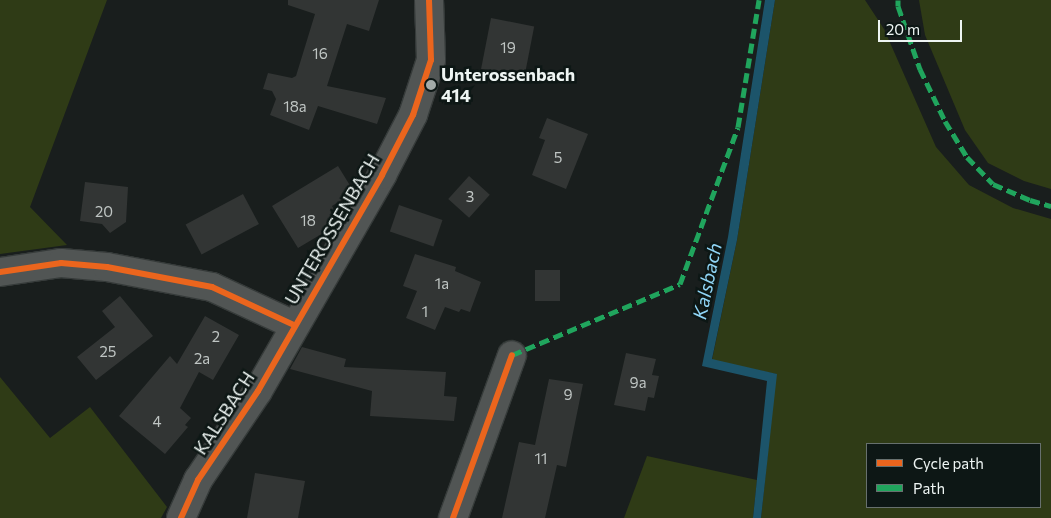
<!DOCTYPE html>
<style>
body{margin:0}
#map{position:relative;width:1051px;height:518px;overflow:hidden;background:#191e1d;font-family:Commissioner,sans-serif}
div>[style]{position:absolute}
.green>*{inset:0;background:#2f3b16}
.water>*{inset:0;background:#1c546a}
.building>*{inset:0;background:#323534;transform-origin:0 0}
.roads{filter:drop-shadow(1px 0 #363b3a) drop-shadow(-1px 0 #363b3a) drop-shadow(0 1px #363b3a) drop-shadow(0 -1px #363b3a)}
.minor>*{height:28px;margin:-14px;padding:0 14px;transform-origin:14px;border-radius:14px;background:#515554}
.quiet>*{height:5px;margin-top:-2.5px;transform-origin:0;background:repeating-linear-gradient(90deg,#20a55d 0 10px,transparent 0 15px)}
.cycleway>*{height:6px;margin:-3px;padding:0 3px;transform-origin:3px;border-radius:3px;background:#eb651d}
.dots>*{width:14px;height:14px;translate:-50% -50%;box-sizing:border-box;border:2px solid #0d1715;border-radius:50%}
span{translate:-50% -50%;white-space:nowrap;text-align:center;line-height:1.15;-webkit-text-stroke:5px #0d1715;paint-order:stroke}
.number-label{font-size:15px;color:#bfc5c3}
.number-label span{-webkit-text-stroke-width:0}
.poi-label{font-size:18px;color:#eef5f3;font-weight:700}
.left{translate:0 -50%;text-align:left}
.street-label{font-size:18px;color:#eef5f3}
.water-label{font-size:19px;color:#90d5f6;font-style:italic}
.legend{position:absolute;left:866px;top:443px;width:175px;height:65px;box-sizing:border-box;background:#0d1715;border:1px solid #67706e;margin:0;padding:6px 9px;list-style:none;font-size:15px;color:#eef5f3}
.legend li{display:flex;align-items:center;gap:10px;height:25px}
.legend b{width:25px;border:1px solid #67706e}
.scale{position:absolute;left:878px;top:20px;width:84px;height:22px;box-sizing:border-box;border:2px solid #eef5f3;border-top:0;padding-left:6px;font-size:15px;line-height:18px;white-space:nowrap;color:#eef5f3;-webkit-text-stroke:4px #0d1715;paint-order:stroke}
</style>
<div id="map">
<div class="green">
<div style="clip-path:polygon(0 0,107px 0,30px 207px,67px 245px,0 254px)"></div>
<div style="clip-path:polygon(evenodd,775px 0,865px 0,884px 29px,936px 147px,969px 185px,1013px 208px,1051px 219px,1051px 518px,761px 518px,776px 374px,712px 360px,737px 240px,775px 0,867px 444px,1040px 444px,1040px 507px,867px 507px,867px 444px)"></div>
<div style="clip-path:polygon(919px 0,1051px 0,1051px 189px,1024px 181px,988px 163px,965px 130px,925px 35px)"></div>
<div style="clip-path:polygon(0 377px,50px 438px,90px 407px,167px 507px,161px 518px,0 518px)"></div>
<div style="clip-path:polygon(647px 456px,757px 480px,753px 518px,624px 518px)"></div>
</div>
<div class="water">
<div style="clip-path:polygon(765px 0,775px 0,737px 240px,712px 359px,777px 374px,761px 518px,753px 518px,767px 381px,702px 366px,728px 237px)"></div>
</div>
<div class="building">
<div style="clip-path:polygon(288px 0,379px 0,369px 31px,347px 24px,327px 86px,386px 98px,377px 124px,318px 106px,309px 130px,270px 115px,276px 99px,272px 91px,263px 89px,268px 73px,292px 78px,296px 76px,315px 14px,288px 5px)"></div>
<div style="left:491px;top:18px;width:44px;height:52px;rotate:11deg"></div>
<div style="clip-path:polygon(547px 118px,588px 134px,566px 189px,532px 175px,545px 140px,539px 138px)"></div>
<div style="clip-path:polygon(338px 166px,354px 192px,332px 206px,339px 218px,328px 225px,330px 229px,298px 248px,272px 206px)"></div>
<div style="left:469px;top:176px;width:28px;height:31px;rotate:42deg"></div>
<div style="clip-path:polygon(85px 182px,128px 187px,126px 222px,110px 233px,102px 224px,80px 221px)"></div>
<div style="left:243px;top:194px;width:34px;height:65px;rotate:62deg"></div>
<div style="left:399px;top:205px;width:46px;height:28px;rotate:19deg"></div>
<div style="clip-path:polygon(415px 254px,456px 267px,455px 271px,481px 282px,470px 312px,461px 309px,459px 312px,445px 307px,435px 330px,406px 318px,417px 291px,403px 286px)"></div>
<div style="left:535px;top:270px;width:25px;height:31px"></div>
<div style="clip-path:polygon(120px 296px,153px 336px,96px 380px,77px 357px,115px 327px,102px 311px)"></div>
<div style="clip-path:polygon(205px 316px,239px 335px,213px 380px,199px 372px,180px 408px,191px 418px,185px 425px,188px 427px,165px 454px,119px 416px,170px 356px,177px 364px)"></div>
<div style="clip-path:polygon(302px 347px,346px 359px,344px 367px,446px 372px,444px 396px,457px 397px,454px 421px,370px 416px,372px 391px,290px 369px)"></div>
<div style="clip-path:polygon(626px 353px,656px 359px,652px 375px,659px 376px,654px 398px,648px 397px,645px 411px,614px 405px)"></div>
<div style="clip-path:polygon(549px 379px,583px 384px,566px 467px,557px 465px,545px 518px,502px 518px,519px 442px,535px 445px)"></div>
<div style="clip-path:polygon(255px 473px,305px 481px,298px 518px,247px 518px)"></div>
</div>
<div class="roads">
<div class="minor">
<div style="left:0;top:272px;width:62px;rotate:-8.4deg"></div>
<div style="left:61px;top:263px;width:46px;rotate:5deg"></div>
<div style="left:107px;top:267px;width:107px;rotate:10.8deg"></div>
<div style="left:212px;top:287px;width:90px;rotate:24.9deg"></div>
<div style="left:181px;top:518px;width:42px;rotate:-65.9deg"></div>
<div style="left:198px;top:480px;width:107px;rotate:-56deg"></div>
<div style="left:258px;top:391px;width:249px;rotate:-60.1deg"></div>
<div style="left:382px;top:175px;width:68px;rotate:-62.7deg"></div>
<div style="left:413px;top:115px;width:58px;rotate:-71.9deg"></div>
<div style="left:431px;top:60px;width:60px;rotate:-91.9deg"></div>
<div style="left:453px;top:518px;width:173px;rotate:-70.1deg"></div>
</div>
</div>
<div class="quiet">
<div style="left:898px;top:0;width:6px;rotate:90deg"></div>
<div style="left:898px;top:6px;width:67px;rotate:70.8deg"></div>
<div style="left:920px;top:69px;width:58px;rotate:64.3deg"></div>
<div style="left:945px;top:121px;width:42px;rotate:58.6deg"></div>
<div style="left:967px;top:157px;width:37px;rotate:46deg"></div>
<div style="left:993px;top:184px;width:40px;rotate:23.4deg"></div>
<div style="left:1030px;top:200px;width:22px;rotate:16deg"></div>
<div style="left:512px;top:355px;width:182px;rotate:-22.9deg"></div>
<div style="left:680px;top:284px;width:167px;rotate:-69.7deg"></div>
<div style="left:738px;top:127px;width:129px;rotate:-80.6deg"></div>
</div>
<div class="cycleway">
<div style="left:0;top:272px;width:62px;rotate:-8.4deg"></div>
<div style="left:61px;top:263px;width:46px;rotate:5deg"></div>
<div style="left:107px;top:267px;width:107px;rotate:10.8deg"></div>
<div style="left:212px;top:287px;width:90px;rotate:24.9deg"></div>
<div style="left:181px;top:518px;width:42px;rotate:-65.9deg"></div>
<div style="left:198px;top:480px;width:107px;rotate:-56deg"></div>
<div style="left:258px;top:391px;width:249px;rotate:-60.1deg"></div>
<div style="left:382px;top:175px;width:68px;rotate:-62.7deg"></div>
<div style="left:413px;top:115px;width:58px;rotate:-71.9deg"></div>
<div style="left:431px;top:60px;width:60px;rotate:-91.9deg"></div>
<div style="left:453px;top:518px;width:173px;rotate:-70.1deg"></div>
</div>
<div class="dots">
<div style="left:431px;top:85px;background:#a3aaa8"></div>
</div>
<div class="number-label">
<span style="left:508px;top:48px">19</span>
<span style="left:320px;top:54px">16</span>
<span style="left:295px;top:107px">18a</span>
<span style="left:558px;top:158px">5</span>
<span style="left:470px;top:197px">3</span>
<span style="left:104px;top:212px">20</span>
<span style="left:308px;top:221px">18</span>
<span style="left:442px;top:284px">1a</span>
<span style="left:425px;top:312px">1</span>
<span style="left:216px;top:337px">2</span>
<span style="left:108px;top:352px">25</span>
<span style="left:202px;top:359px">2a</span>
<span style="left:638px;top:383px">9a</span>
<span style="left:568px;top:395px">9</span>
<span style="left:157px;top:422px">4</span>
<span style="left:541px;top:459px">11</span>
</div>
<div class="poi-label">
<span class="left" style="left:441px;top:85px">Unterossenbach<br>414</span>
</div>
<div class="street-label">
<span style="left:332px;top:229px;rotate:-60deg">UNTEROSSENBACH</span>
<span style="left:224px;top:413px;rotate:-57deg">KALSBACH</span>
</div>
<div class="water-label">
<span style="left:707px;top:281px;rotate:-78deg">Kalsbach</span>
</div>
<ul class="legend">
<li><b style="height:6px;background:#eb651d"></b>Cycle path</li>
<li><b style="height:6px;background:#20a55d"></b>Path</li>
</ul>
<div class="scale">20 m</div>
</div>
